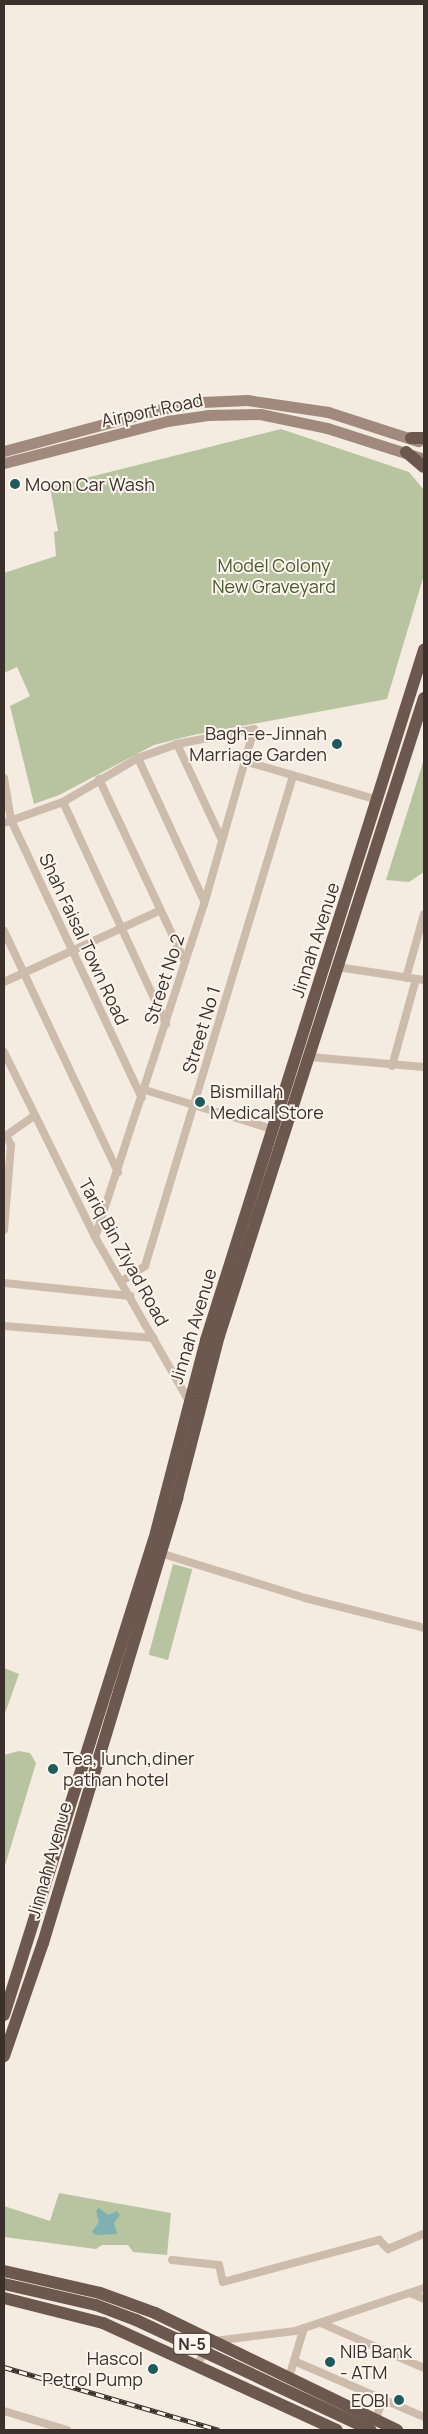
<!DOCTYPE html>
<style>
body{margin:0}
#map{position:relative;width:428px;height:2434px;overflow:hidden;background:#f4ebe1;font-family:Manrope,sans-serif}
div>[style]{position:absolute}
.green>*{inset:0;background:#b8c4a0;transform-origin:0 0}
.water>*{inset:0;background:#7fb0b2}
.minor>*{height:8px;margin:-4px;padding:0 4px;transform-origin:4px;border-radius:4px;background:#cdbbac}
.secondary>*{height:11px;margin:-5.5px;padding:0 5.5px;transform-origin:5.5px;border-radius:5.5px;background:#a18a7d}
.trunk>*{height:12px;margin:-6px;padding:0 6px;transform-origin:6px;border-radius:6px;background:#6c584f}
.rail>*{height:4.5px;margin-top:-2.25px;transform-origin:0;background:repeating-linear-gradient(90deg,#fbf5ee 0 8px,#3b302b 0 16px);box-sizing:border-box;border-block:1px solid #3b302b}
.trunk-bridge>*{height:12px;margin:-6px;padding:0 6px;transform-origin:6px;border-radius:6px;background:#6c584f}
.dots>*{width:14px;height:14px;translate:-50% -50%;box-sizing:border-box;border:2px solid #fbf5ee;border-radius:50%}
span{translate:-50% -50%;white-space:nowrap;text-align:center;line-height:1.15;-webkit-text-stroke:4px #fbf5ee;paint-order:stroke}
.shield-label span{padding:1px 4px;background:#fbf5ee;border:1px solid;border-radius:4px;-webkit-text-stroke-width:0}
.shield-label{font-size:16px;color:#3b302b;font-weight:700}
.street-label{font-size:18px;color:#3b302b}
.poi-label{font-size:18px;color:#3b302b}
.left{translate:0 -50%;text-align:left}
.right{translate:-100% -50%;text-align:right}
.park-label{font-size:18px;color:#4a5a2e}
.frame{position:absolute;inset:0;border:5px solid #3b302b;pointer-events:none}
</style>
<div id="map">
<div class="green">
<div style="clip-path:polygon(281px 429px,409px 472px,424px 490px,424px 575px,387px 699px,193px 735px,154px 745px,59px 795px,34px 804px,10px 706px,30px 696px,17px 667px,4px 673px,4px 573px,56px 556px,54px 532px,58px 531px,50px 487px)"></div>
<div style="clip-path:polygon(424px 759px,424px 872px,409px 882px,386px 880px)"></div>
<div style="left:173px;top:1564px;width:20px;height:94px;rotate:15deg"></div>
<div style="clip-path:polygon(4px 1668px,19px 1674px,4px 1716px)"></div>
<div style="clip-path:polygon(19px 1751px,30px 1753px,36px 1763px,4px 1869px,4px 1755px)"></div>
<div style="clip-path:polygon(59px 2193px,171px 2213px,167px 2255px,133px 2252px,128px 2245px,102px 2245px,96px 2249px,4px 2237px,4px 2206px,50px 2221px)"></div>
</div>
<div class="water">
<div style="clip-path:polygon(99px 2208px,108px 2215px,117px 2211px,120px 2215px,114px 2223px,117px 2234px,96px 2235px,92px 2232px,99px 2222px,96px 2211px)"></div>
</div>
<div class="minor">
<div style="left:177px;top:744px;width:106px;rotate:64.9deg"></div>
<div style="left:138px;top:758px;width:157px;rotate:65.2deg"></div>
<div style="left:244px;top:761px;width:140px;rotate:16.2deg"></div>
<div style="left:4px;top:778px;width:43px;rotate:80.5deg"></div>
<div style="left:11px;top:820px;width:307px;rotate:64.8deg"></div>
<div style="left:99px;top:779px;width:202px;rotate:64.8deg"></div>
<div style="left:63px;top:802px;width:245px;rotate:65.1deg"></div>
<div style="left:4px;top:823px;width:63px;rotate:-19.6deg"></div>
<div style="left:63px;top:802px;width:87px;rotate:-30.4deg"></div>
<div style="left:138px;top:758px;width:41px;rotate:-19.7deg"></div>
<div style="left:177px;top:744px;width:78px;rotate:-11deg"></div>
<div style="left:254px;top:729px;width:182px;rotate:105.9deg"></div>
<div style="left:204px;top:904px;width:350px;rotate:108.1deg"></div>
<div style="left:4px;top:931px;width:267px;rotate:64.7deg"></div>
<div style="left:337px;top:967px;width:88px;rotate:8.5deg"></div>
<div style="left:406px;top:978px;width:66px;rotate:-74.3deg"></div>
<div style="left:4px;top:982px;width:170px;rotate:-24.6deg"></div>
<div style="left:4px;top:1052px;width:206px;rotate:63.8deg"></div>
<div style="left:95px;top:1237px;width:189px;rotate:60.2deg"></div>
<div style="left:310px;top:1057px;width:114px;rotate:5deg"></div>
<div style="left:392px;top:1066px;width:90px;rotate:-74.6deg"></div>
<div style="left:145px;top:1090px;width:133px;rotate:17.1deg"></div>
<div style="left:4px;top:1137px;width:37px;rotate:-35deg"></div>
<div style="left:4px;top:1230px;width:85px;rotate:-85.3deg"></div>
<div style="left:11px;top:1145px;width:11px;rotate:-117deg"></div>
<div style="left:122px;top:1281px;width:27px;rotate:-33deg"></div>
<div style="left:145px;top:1266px;width:512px;rotate:-73.19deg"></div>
<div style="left:4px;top:1283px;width:127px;rotate:5.9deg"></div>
<div style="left:4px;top:1326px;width:150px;rotate:4.6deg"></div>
<div style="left:160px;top:1553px;width:152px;rotate:17.2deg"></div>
<div style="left:305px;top:1598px;width:123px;rotate:14.1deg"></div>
<div style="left:172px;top:2260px;width:47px;rotate:6.1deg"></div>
<div style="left:219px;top:2265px;width:17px;rotate:77deg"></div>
<div style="left:223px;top:2282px;width:162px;rotate:-15.1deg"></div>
<div style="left:379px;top:2240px;width:13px;rotate:45deg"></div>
<div style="left:388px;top:2249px;width:39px;rotate:-23deg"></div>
<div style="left:410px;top:2293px;width:15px;rotate:23deg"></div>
<div style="left:321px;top:2323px;width:112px;rotate:23.6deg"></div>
<div style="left:304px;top:2328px;width:34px;rotate:107deg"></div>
<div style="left:294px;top:2361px;width:142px;rotate:23.3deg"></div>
<div style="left:197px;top:2364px;width:29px;rotate:-54deg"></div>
<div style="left:214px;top:2341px;width:82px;rotate:-7deg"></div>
<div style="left:295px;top:2331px;width:136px;rotate:-18.4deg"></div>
<div style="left:289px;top:2378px;width:18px;rotate:-74deg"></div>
<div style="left:4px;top:2411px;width:66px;rotate:16.8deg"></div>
<div style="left:375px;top:2421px;width:23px;rotate:-70deg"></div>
</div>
<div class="secondary">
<div style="left:4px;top:451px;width:157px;rotate:-15.1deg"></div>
<div style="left:156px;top:410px;width:47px;rotate:-9.9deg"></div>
<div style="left:202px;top:402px;width:45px;rotate:-2.5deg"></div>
<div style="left:247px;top:400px;width:82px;rotate:8.4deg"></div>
<div style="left:328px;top:412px;width:95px;rotate:17.9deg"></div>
<div style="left:4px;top:463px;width:168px;rotate:-14.4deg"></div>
<div style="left:167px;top:421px;width:41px;rotate:-8.3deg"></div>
<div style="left:208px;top:415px;width:52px;rotate:-1.1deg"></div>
<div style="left:260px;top:414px;width:68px;rotate:11.8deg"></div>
<div style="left:327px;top:428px;width:102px;rotate:17.7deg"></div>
</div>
<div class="trunk">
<div style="left:411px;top:438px;width:13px"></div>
<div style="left:406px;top:452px;width:23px;rotate:40deg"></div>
<div style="left:4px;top:2015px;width:498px;rotate:-72.5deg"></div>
<div style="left:154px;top:1540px;width:207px;rotate:-75.4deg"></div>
<div style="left:206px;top:1340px;width:724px;rotate:-72.47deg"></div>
<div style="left:4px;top:2056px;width:120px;rotate:-71deg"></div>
<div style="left:43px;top:1943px;width:465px;rotate:-73.2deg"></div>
<div style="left:177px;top:1498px;width:167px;rotate:-75.5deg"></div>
<div style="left:219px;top:1336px;width:670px;rotate:-72.19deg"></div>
<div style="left:4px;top:2271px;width:98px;rotate:12.9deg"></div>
<div style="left:100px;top:2293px;width:59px;rotate:20deg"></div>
<div style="left:155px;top:2313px;width:269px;rotate:25.8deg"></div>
<div style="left:4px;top:2298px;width:102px;rotate:14.2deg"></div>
<div style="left:103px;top:2323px;width:257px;rotate:24.6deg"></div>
</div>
<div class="rail">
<div style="left:4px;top:2367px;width:224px;rotate:16.3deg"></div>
</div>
<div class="trunk-bridge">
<div style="left:4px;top:2284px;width:94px;rotate:12.9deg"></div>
<div style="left:96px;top:2305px;width:43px;rotate:20.6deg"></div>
<div style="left:136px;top:2320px;width:259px;rotate:25.1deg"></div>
</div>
<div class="dots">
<div style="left:15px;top:484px;background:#1f5a5e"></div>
<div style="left:337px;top:744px;background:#1f5a5e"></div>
<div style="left:200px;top:1102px;background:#1f5a5e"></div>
<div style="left:53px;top:1769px;background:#1f5a5e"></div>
<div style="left:330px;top:2362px;background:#1f5a5e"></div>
<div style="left:153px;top:2369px;background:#1f5a5e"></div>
<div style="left:399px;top:2400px;background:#1f5a5e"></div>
</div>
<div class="shield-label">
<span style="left:192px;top:2344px">N-5</span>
</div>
<div class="street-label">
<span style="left:152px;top:410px;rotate:-12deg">Airport Road</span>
<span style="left:84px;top:939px;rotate:65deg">Shah Faisal Town Road</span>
<span style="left:315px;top:940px;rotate:-72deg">Jinnah Avenue</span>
<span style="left:164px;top:979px;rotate:-72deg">Street No 2</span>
<span style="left:201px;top:1030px;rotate:-73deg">Street No 1</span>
<span style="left:124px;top:1252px;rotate:61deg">Tariq Bin Ziyad Road</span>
<span style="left:193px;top:1326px;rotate:-73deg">Jinnah Avenue</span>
<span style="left:49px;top:1860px;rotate:-74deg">Jinnah Avenue</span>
</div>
<div class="poi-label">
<span class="left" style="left:25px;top:484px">Moon Car Wash</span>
<span class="right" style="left:327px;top:744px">Bagh-e-Jinnah<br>Marriage Garden</span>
<span class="left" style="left:210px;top:1102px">Bismillah<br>Medical Store</span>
<span class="left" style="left:63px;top:1769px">Tea, lunch,diner<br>pathan hotel</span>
<span class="left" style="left:340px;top:2362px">NIB Bank<br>- ATM</span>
<span class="right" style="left:143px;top:2369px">Hascol<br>Petrol Pump</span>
<span class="right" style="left:389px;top:2400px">EOBI</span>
</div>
<div class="park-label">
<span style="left:274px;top:576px">Model Colony<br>New Graveyard</span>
</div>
<div class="frame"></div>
</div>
